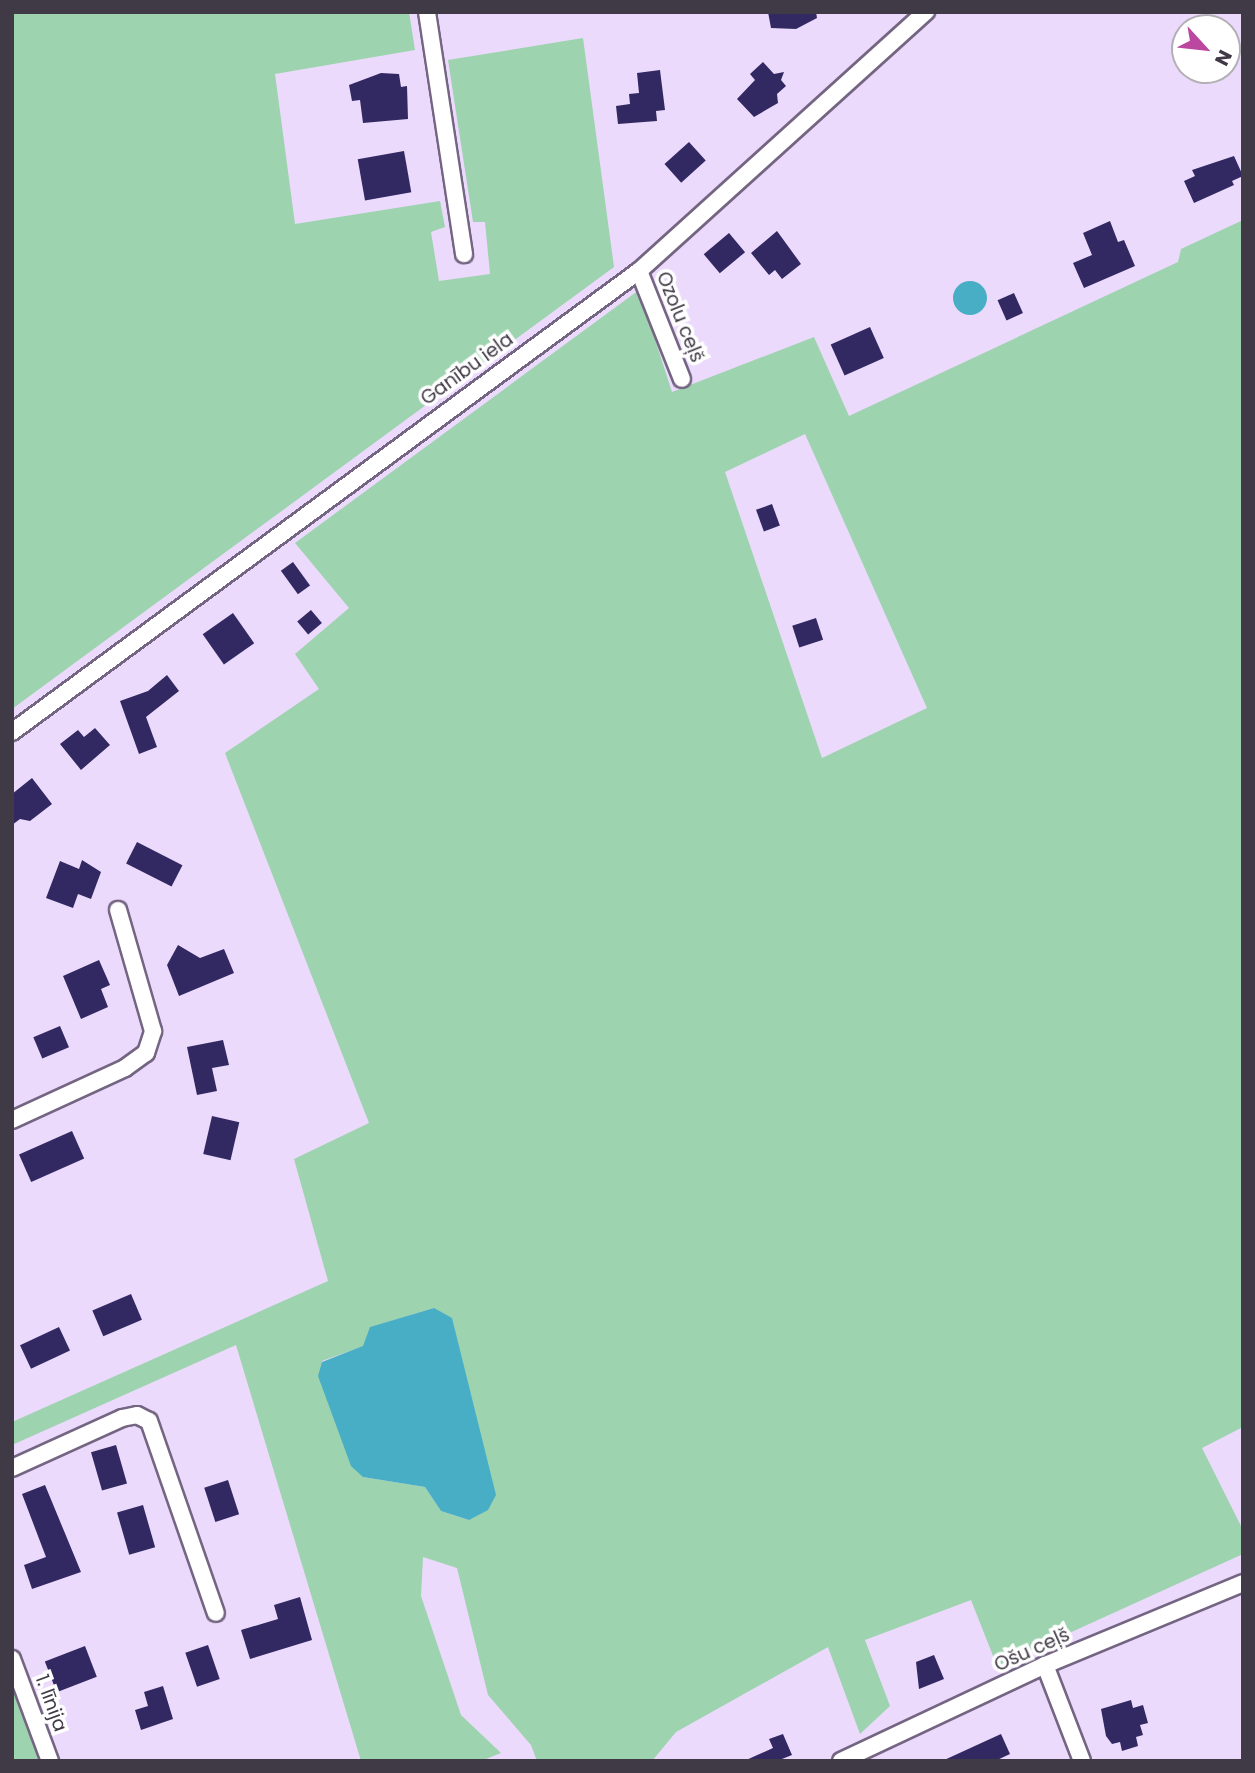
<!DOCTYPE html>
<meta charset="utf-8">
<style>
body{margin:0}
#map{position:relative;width:1255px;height:1773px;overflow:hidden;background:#ebdafb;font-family:Poppins,sans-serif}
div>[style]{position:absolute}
.green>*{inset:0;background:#9dd3af}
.water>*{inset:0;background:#48aec6}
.round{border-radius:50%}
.building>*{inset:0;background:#322963;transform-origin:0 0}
.roads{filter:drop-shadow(2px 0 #746582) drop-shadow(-2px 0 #746582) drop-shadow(0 2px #746582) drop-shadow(0 -2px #746582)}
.minor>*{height:16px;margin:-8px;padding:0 8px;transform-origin:8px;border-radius:8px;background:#fff}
span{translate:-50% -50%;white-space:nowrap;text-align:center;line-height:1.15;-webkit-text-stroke:7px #fff;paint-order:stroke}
.street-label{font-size:19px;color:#403946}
.frame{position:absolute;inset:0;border:14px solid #403946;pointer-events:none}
.north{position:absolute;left:1171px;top:14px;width:70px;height:70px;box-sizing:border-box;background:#fff;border:2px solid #b3b0b5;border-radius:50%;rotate:117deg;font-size:19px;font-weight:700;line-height:28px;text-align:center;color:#403946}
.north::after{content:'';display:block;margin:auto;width:24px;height:32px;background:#bb47a0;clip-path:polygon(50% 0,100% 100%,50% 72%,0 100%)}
</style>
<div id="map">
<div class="green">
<div style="clip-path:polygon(12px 12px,409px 12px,415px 50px,275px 74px,295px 224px,440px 201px,445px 227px,431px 232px,439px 281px,490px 274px,485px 222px,473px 222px,448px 60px,583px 38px,614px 267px,12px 709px)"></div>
<div style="clip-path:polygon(evenodd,1243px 220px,1243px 1427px,1202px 1448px,1243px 1530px,1243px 1554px,997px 1666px,971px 1600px,865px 1640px,890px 1706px,860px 1734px,828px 1647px,676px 1732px,652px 1761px,537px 1761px,531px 1745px,488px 1695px,457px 1568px,423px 1557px,421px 1596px,461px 1715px,501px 1753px,481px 1761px,361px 1761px,236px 1345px,12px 1445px,12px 1422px,328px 1281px,294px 1159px,369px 1123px,225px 753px,319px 689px,295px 654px,349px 608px,295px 543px,639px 290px,672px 392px,814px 337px,849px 416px,1178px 262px,1181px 249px,1243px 220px,805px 434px,927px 708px,822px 758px,725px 472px,805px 434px,1243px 220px,434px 1308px,469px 1520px,441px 1511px,425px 1487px,363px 1477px,322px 1361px,364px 1346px,371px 1327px,434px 1308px)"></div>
<div style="clip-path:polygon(12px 1685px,41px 1761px,12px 1761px)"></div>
</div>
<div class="water">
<div class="round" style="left:953px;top:281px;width:34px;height:34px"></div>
<div style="clip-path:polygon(434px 1308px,452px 1318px,496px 1495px,488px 1510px,469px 1520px,441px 1511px,425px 1487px,363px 1477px,351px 1466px,318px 1376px,322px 1362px,363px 1346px,370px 1327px)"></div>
</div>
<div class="building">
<div style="clip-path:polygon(768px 12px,816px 12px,817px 18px,796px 29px,771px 28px)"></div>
<div style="clip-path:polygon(763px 62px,774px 74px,784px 72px,781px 80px,786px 86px,777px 94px,778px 103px,754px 117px,737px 99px,755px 80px,750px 74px)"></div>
<div style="clip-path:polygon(660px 70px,665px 110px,656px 111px,657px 121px,618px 124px,616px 106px,630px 104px,629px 94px,639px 93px,637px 73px)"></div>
<div style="clip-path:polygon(381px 73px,399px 74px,401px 87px,407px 86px,408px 119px,363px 123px,360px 100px,352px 101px,349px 85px)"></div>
<div style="left:689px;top:142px;width:25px;height:33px;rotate:48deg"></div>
<div style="left:404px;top:151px;width:42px;height:47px;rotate:80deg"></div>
<div style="clip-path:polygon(1234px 156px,1243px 176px,1232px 181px,1234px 185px,1194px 203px,1184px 181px,1195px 176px,1192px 170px)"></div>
<div style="clip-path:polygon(1110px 221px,1118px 242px,1124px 240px,1135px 266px,1084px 288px,1073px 263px,1092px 255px,1083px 233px)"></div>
<div style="clip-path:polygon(777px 231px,801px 264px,782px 279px,775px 270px,769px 275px,751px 253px)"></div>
<div style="left:729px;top:233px;width:25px;height:33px;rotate:50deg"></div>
<div style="left:1014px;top:293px;width:22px;height:18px;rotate:66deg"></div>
<div style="left:870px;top:327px;width:34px;height:43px;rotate:66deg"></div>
<div style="left:772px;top:504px;width:23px;height:17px;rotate:70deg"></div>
<div style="left:293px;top:562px;width:29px;height:15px;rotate:54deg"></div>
<div style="left:311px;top:610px;width:17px;height:18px;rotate:50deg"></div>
<div style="left:233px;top:613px;width:37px;height:37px;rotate:55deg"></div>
<div style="left:816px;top:618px;width:23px;height:25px;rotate:72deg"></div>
<div style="clip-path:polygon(167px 675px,179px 691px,146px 717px,157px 747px,139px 754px,120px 701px,148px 691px)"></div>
<div style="clip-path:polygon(95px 728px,110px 745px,81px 770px,60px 744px,78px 730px,84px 737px)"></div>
<div style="clip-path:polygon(32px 778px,52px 804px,30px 821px,20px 819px,12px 825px,12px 794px)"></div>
<div style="left:137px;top:842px;width:51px;height:24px;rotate:27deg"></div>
<div style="clip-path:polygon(82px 860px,101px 872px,91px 899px,78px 894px,73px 908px,46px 898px,60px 861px,79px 869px)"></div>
<div style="clip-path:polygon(178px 945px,200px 958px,224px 949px,234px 973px,179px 996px,167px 965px)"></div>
<div style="clip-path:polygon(99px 960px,110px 985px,101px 989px,108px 1007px,81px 1019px,63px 976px)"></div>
<div style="left:60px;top:1026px;width:23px;height:29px;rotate:67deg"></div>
<div style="clip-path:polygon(223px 1040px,229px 1065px,212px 1068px,217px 1091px,197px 1095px,187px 1047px)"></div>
<div style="left:212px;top:1116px;width:28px;height:39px;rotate:13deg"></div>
<div style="left:72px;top:1131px;width:30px;height:58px;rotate:66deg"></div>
<div style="left:131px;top:1294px;width:28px;height:42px;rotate:67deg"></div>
<div style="left:59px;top:1327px;width:26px;height:43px;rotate:65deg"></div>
<div style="left:116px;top:1445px;width:40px;height:26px;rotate:74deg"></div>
<div style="left:228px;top:1480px;width:36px;height:25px;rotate:72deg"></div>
<div style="clip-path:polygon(45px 1485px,81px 1572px,32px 1589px,24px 1565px,46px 1557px,22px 1494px)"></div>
<div style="left:143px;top:1505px;width:44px;height:27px;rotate:74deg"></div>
<div style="clip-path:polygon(300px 1597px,312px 1640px,250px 1659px,241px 1630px,278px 1619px,274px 1605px)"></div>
<div style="left:208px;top:1645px;width:36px;height:24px;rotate:71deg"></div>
<div style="left:85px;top:1646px;width:33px;height:43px;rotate:69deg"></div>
<div style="clip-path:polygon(934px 1655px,944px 1679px,919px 1689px,916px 1662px)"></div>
<div style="clip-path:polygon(163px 1686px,173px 1719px,141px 1730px,135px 1710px,148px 1706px,144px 1692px)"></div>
<div style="clip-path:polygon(1131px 1700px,1133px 1708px,1143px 1705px,1148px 1723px,1140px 1725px,1143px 1735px,1136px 1737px,1138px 1746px,1122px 1751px,1120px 1742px,1112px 1744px,1106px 1736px,1101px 1709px)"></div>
<div style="clip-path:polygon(783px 1734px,792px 1755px,777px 1761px,744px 1761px,773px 1748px,769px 1739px)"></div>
<div style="clip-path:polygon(1001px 1734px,1010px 1754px,995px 1761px,942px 1761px)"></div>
</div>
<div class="roads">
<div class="minor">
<div style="left:427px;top:12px;width:245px;rotate:81.3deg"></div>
<div style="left:639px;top:271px;width:116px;rotate:68.3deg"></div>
<div style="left:12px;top:732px;width:778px;rotate:-36.33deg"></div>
<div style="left:639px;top:271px;width:387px;rotate:-42.1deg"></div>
<div style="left:12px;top:1120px;width:124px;rotate:-24.7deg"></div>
<div style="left:125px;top:1068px;width:26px;rotate:-36deg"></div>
<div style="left:146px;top:1053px;width:23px;rotate:-72deg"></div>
<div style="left:153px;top:1031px;width:126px;rotate:-106.1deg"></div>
<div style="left:12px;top:1468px;width:121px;rotate:-24.4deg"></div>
<div style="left:122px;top:1418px;width:15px;rotate:-11deg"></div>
<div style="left:137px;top:1415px;width:13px;rotate:27deg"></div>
<div style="left:149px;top:1421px;width:203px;rotate:70.8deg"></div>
<div style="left:12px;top:1659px;width:109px;rotate:69.6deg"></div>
<div style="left:1045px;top:1665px;width:103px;rotate:68.9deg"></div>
<div style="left:841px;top:1761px;width:225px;rotate:-25.2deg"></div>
<div style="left:1045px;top:1665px;width:214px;rotate:-22.5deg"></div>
</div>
</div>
<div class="street-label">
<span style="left:680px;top:317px;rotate:68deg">Ozolu ceļš</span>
<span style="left:467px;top:369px;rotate:-36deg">Ganību iela</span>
<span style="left:1032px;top:1650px;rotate:-24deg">Ošu ceļš</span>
<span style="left:51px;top:1703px;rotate:70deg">1. līnija</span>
</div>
<div class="frame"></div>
<div class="north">N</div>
</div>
